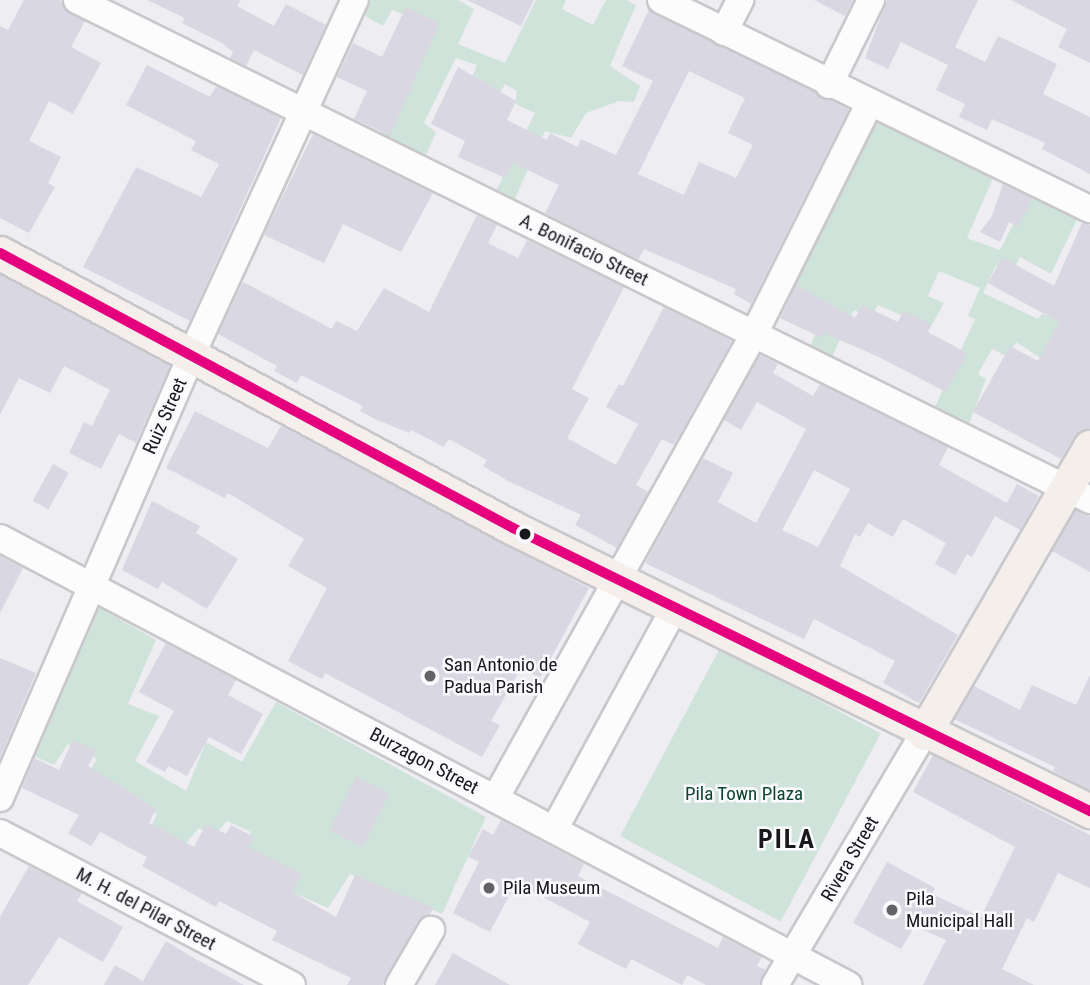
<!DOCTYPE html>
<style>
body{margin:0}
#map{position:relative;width:1090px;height:985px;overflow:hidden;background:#ededf2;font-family:"Roboto Condensed",sans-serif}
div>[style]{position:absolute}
.green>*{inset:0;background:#d0e3da;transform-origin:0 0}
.building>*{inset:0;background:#d8d7e2;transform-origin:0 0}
.roads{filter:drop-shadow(2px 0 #c8c8cc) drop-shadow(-2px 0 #c8c8cc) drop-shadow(0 2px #c8c8cc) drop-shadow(0 -2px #c8c8cc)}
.minor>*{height:26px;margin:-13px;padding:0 13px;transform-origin:13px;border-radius:13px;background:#fcfcfd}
.major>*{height:33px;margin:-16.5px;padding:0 16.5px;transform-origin:16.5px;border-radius:16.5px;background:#f5efec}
.bus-1>*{height:10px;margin:-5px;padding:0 5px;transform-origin:5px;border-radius:5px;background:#e5007d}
.dots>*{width:19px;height:19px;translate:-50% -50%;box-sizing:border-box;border:4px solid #fafafe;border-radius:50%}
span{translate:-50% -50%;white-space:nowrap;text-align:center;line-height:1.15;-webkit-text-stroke:5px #fafafe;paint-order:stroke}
.street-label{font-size:19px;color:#18181b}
.poi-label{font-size:19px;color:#18181b}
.left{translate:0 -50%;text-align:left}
.park-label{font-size:19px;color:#0d452f}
.district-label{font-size:26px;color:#18181b;font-weight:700;letter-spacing:2px}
</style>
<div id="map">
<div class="green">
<div style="clip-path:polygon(371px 0,458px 0,474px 9px,458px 44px,505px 63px,536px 0,566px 0,562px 9px,593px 25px,606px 0,627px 0,636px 5px,610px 66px,640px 86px,634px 102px,619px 101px,586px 113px,571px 138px,545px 131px,514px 201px,496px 191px,535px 113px,515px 104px,517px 91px,505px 84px,497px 98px,469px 84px,477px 65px,456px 58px,424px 123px,436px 132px,425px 157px,380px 138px,433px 26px,392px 10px,383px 26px,365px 16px)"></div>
<div style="clip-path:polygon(871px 116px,993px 178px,967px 238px,1000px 250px,1028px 195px,1078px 217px,1051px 274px,1020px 257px,1012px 272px,996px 265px,983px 293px,1038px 319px,1042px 314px,1063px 321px,1059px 370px,1016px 342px,1008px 357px,992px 349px,978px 374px,986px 379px,969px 424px,935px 407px,975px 319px,968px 316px,980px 288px,939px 271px,928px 296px,944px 303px,930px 328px,878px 305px,870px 317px,854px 310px,832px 357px,810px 346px,827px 310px,782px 288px)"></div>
<div style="clip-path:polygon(93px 604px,156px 640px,128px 704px,159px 716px,135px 761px,186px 791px,206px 742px,242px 762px,276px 702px,486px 817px,442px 914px,350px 874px,328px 908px,287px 890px,241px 851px,251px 832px,227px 821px,214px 836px,199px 828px,183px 847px,150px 829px,157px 814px,89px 772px,97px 759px,68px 744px,54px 765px,29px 754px)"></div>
<div style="left:720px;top:648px;width:182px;height:213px;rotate:28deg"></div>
</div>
<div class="building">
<div style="clip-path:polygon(24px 0,61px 0,64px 9px,85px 21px,71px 47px,101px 63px,73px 114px,49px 101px,29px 141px,61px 157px,48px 183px,55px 187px,29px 233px,0 218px,0 26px,8px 30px)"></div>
<div style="clip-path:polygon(147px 0,241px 0,237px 6px,274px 26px,286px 4px,326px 25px,303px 75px,254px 50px,246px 66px,230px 58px,233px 52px,222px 43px,182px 23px,185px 18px)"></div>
<div style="clip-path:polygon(467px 0,534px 0,521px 26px)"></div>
<div style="clip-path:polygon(814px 0,853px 0,845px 16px)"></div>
<div style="clip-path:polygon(887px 0,978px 0,955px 47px,985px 62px,998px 36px,1057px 64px,1043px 94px,1090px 117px,1090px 174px,1042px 149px,1045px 143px,992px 119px,987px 130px,959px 117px,965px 104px,936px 90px,948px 65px,901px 42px,888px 69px,865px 58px)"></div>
<div style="clip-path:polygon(1011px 0,1090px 0,1090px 63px,1058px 47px,1067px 29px)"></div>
<div style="clip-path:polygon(406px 7px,439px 23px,390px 136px,354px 119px,367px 91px,337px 77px,353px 43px,382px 57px)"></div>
<div style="clip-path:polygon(evenodd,649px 10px,849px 109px,751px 304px,734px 294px,736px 289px,644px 249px,638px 260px,545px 213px,559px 185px,513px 163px,505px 178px,458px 157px,465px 141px,431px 124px,458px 67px,516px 101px,507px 120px,547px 140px,550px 133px,577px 147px,581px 139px,616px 155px,653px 81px,622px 66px,649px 10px,689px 71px,745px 98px,728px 133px,753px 145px,736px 178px,699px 162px,684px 195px,638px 174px,689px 71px)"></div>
<div style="clip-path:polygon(147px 65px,210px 97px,216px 86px,281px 118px,190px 321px,83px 267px,136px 167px,201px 197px,219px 164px,191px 150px,196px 141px,126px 105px)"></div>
<div style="clip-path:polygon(313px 134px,433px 193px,401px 252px,343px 224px,324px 263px,264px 235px)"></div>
<div style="clip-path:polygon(1003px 184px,1032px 198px,1018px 227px,1009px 222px,1000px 242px,980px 232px,992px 216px)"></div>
<div style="clip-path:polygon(477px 215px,497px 225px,488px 243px,518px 258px,527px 240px,624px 287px,572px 389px,589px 398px,567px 438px,616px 465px,638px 424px,606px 407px,619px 384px,623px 386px,664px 307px,732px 341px,674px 445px,662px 439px,636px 485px,648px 492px,617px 548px,575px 525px,581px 515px,508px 481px,483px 466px,487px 460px,449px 439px,444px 447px,411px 430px,409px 433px,375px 419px,360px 411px,363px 406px,301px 375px,297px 383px,274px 371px,277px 366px,218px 334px,243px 282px,332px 329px,336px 321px,357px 331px,384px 288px,429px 312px)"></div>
<div style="clip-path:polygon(1082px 223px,1090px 225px,1090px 428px,1074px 437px,1061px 459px,973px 412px,1010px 346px,1038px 361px,1059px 322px,988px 283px,1002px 257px,1054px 286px)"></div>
<div style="clip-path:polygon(0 275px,170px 366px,136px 443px,119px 434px,101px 469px,69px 453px,84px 422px,92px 426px,110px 390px,64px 366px,50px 393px,19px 378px,0 415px)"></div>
<div style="clip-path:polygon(796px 285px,855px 318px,862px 305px,898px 322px,903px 311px,932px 324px,928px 332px,967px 353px,946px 392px,879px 357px,824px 333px,822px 338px,780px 318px)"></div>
<div style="clip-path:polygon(evenodd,760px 355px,778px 364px,773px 373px,813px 396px,820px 384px,948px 447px,939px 465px,1007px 503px,1017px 484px,1039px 496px,1020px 530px,995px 516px,972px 557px,967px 554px,955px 575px,935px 564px,946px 543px,903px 519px,893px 537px,868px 523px,860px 537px,855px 534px,840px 566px,958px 635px,919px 703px,883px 683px,895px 661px,814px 619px,804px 639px,645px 563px,703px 458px,733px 473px,718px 502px,756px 523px,806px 429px,757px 402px,741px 430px,724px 420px,760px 355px,814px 470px,850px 489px,818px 547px,782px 530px,814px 470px)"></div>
<div style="clip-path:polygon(195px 411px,268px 448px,281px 426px,589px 588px,540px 678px,521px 668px,491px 721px,500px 725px,482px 757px,325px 673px,322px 679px,288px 661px,327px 588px,288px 566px,304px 539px,228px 493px,225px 498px,166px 468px)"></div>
<div style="left:53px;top:464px;width:18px;height:42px;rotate:29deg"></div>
<div style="clip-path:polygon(152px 501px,200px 526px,196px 533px,238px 559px,207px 609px,162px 582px,158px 589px,122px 570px)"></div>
<div style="clip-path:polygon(1075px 510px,1090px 516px,1090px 572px,1052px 551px)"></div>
<div style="clip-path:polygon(0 556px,23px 568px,0 613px)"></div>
<div style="clip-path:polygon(166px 643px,236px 680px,228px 695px,263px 714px,241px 754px,209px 737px,187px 776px,168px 766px,165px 772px,146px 762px,174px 711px,139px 692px)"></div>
<div style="clip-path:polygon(0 658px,36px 673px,0 758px)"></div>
<div style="clip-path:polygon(1090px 675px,1090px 790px,1053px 771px,1055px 767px,954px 719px,974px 686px,1020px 710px,1032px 685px,1076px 705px)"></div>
<div style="clip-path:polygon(73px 740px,96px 751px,88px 766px,156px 809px,149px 823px,194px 847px,206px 824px,226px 834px,231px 825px,254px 837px,248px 847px,302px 874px,292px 892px,336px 917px,355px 875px,433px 908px,430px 914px,417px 922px,383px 985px,347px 985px,351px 978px,272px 940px,277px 931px,219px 901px,216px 907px,142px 866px,147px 857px,100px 832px,91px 846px,68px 833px,79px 815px,22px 788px,34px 758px,59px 770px)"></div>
<div style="clip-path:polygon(933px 755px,1090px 835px,1090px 888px,1058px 873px,1034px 922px,1027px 918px,1002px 969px,1034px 985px,923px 985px,946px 940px,915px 926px,901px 949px,853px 923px,887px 862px,935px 888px,932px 894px,981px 917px,1015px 847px,913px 792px)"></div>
<div style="left:356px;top:777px;width:37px;height:60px;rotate:26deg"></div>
<div style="clip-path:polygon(501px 820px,584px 864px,578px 876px,718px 948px,723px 937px,762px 957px,757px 966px,766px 970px,759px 985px,706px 985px,687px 975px,682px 985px,631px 959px,626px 969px,578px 944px,590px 922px,516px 883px,490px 932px,453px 913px,479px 862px,468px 857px,483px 829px,493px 835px)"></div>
<div style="clip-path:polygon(29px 866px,82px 893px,77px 901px,123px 927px,103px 962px,59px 937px,28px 985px,0 985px,0 917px)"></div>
<div style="clip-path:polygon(166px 941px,192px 957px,244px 985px,104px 985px,115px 965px,143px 981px)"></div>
<div style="clip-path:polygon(453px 953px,510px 985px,435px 985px)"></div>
</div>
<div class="roads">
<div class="minor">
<div style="left:77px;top:0;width:1130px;rotate:26.27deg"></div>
<div style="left:661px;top:0;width:477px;rotate:26deg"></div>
<div style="left:724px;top:32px;width:36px;rotate:-63deg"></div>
<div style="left:829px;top:85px;width:95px;rotate:-63.7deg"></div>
<div style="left:0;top:538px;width:959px;rotate:27.79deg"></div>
<div style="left:0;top:798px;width:482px;rotate:-66.6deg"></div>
<div style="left:191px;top:356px;width:392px;rotate:-65.3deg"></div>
<div style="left:495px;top:799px;width:532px;rotate:-60.88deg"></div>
<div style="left:754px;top:334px;width:257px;rotate:-63.4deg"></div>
<div style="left:555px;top:828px;width:249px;rotate:-61.5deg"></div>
<div style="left:0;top:833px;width:329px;rotate:27.5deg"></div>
<div style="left:399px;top:985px;width:64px;rotate:-59.8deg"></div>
<div style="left:775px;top:985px;width:293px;rotate:-59.4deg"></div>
</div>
<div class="major">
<div style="left:0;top:253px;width:582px;rotate:28.19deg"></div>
<div style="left:513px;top:528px;width:643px;rotate:26.13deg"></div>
<div style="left:924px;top:733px;width:331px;rotate:-59.9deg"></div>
</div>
</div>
<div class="bus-1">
<div style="left:0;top:253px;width:582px;rotate:28.19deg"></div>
<div style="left:513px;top:528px;width:643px;rotate:26.13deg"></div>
</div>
<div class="dots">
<div style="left:525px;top:534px;background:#18181b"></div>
<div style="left:430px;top:676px;background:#636366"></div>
<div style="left:489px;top:888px;background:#636366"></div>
<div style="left:892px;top:910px;background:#636366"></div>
</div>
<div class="street-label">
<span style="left:584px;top:250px;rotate:26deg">A. Bonifacio Street</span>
<span style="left:165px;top:416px;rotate:-66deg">Ruiz Street</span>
<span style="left:424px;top:761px;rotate:28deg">Burzagon Street</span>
<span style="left:850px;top:859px;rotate:-60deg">Rivera Street</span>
<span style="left:146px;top:909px;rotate:28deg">M. H. del Pilar Street</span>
</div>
<div class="poi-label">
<span class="left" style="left:444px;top:676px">San Antonio de<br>Padua Parish</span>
<span class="left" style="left:503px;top:888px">Pila Museum</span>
<span class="left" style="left:906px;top:910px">Pila<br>Municipal Hall</span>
</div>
<div class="park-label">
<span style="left:744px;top:794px">Pila Town Plaza</span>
</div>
<div class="district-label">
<span style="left:787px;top:840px">PILA</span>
</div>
</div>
